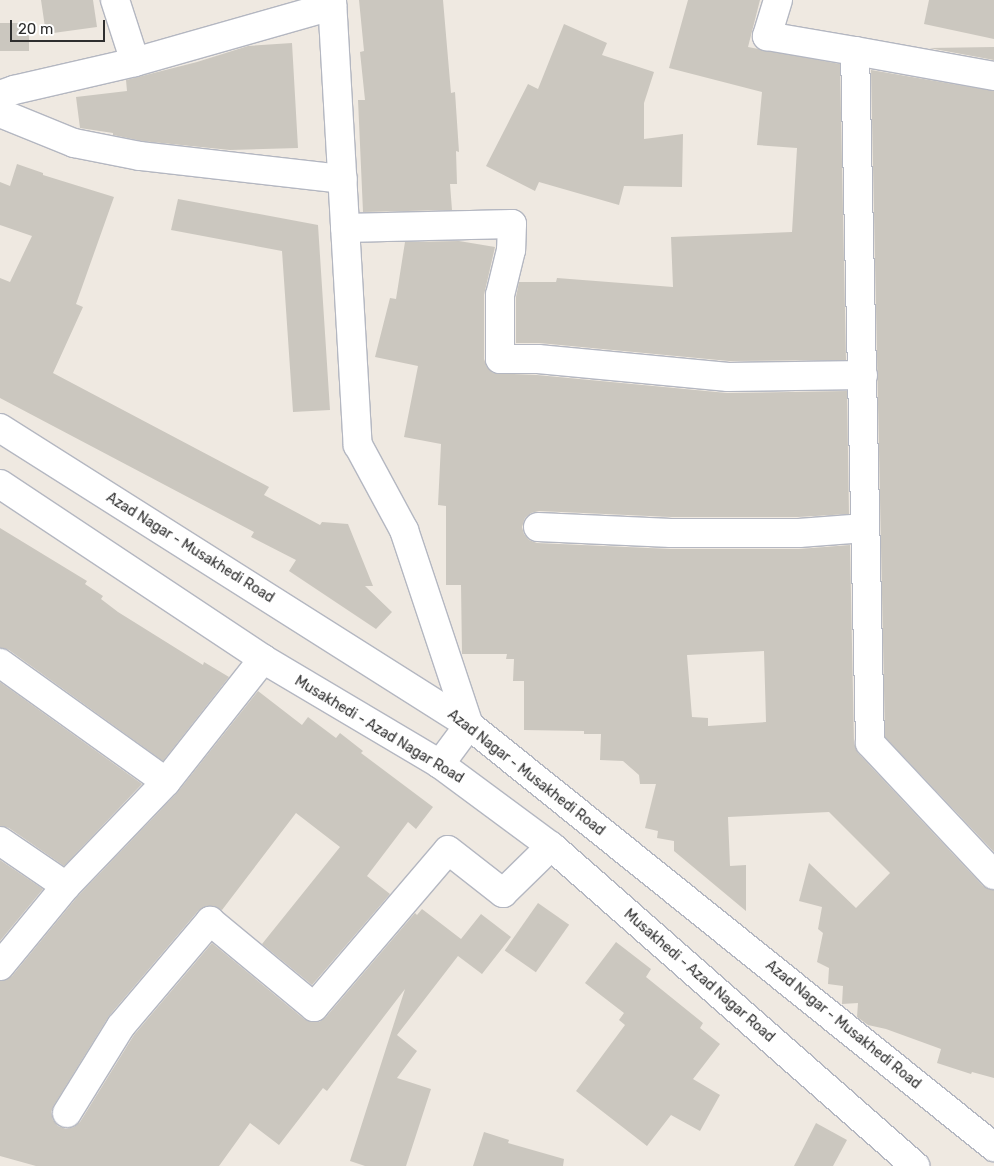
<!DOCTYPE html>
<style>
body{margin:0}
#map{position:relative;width:994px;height:1166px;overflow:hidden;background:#efe9e1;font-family:Rubik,sans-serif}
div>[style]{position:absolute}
.building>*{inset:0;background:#cbc7bf;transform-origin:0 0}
.roads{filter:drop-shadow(1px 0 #b4b7c1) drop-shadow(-1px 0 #b4b7c1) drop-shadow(0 1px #b4b7c1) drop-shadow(0 -1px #b4b7c1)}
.minor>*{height:28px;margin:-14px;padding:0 14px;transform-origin:14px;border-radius:14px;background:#fff}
.secondary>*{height:28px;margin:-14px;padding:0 14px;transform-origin:14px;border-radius:14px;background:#fff}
span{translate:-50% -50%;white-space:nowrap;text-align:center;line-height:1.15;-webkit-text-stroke:4px #fff;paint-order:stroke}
.street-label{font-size:14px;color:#2e2e2e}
.scale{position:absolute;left:10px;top:20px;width:95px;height:22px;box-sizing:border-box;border:2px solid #2e2e2e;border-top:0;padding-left:6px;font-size:15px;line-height:18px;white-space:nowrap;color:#2e2e2e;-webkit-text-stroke:4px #fff;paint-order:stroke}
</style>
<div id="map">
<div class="building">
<div style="clip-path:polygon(41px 0,93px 0,97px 27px,46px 34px)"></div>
<div style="clip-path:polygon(359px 0,443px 0,451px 93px,455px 92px,459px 152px,456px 151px,457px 184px,450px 184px,452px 210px,363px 212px,358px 100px,365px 100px,360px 52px,364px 51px)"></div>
<div style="clip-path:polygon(688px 0,760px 0,748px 47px,840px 64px,846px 360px,729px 361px,539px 343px,516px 343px,516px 297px,519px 282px,556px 282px,557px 278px,673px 287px,671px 237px,792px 232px,797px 148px,757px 145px,762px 92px,669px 68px)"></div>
<div style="clip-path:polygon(929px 0,994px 0,994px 39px,924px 24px)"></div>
<div style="left:0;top:23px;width:29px;height:28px"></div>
<div style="clip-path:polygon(564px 24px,607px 43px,602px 55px,654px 72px,644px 103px,644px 139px,683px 134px,682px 187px,624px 186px,619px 205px,539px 182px,535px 191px,486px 166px,528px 84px,538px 89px)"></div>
<div style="clip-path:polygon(292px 43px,298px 148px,230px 150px,142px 141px,113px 135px,113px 133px,80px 128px,76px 97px,127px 91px,126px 80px,197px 62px,248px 46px)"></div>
<div style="clip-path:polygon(994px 47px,994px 60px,929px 48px)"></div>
<div style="clip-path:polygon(871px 70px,994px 91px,994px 852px,885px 737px)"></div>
<div style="clip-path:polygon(17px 164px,43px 173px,43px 175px,114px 197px,76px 304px,83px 307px,53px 373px,269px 487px,264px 495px,320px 525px,322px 522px,348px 524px,373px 586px,365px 586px,392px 612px,376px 629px,289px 571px,296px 560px,251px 537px,254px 532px,0 398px,0 278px,10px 282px,32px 236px,0 225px,0 182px,10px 186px)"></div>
<div style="clip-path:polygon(178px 199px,318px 225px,330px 410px,293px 412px,282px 251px,171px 230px)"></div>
<div style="clip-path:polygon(evenodd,459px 241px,495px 247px,484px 295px,484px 359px,487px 367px,493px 373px,537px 375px,727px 393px,847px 391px,849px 514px,798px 517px,671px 517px,539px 511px,531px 513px,525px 518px,522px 527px,524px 534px,529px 540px,537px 543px,671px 549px,799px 549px,850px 545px,854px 743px,858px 753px,983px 886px,994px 890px,994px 1078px,972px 1072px,971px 1074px,937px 1063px,941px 1049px,886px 1029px,868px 1025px,857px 1017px,858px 1003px,842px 1004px,843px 986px,828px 984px,829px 968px,817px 962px,823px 933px,818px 929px,822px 907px,799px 901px,809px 863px,856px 908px,890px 873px,829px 812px,728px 817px,730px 866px,746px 865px,746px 911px,674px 851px,674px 841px,657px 838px,658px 831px,645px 828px,656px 784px,640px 784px,639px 775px,623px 761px,600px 760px,601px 734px,584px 734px,584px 731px,524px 730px,524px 681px,513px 681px,514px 659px,506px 659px,507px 654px,462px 654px,461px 585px,446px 585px,446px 506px,438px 505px,441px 444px,404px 437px,418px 366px,375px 357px,390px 298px,396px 299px,405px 242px,459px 241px,764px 651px,766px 722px,708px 726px,708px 718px,692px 717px,687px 655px,764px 651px)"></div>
<div style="clip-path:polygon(0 528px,87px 581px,85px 584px,103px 596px,101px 599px,118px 612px,203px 665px,204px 662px,229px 677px,163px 761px,9px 650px,0 648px)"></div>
<div style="clip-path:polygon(0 682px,142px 784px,64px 866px,9px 828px,0 826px)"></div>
<div style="clip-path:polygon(258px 691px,302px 725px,308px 717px,336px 738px,340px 733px,363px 751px,361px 753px,433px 807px,416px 829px,408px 822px,367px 876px,390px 894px,312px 985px,262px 944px,340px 847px,296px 813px,222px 910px,212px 906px,204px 907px,198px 911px,109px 1016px,54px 1105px,51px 1112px,53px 1120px,58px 1126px,66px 1129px,74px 1127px,80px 1122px,134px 1035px,212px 943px,304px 1019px,311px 1022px,319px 1022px,326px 1017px,415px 913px,417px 915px,422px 909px,461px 939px,481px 914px,511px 937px,482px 974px,458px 956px,397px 1035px,417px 1051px,397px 1078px,431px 1089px,406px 1166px,365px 1166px,350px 1161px,405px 989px,327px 1091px,323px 1088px,279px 1145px,250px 1123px,219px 1166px,36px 1166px,0 1156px,0 981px,12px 976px,78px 896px,177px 793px)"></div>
<div style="clip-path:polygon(0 860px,43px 889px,0 941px)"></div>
<div style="left:538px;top:903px;width:38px;height:58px;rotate:35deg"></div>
<div style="clip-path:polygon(616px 942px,651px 969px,646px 977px,703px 1023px,700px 1028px,720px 1044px,693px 1079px,720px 1095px,700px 1131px,671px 1115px,647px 1146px,576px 1091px,625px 1025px,619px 1020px,624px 1013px,585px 983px)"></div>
<div style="clip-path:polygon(816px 1123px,847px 1140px,833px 1166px,794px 1166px)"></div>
<div style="clip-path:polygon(484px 1132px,509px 1140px,508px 1143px,564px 1159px,563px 1166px,473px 1166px)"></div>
</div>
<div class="roads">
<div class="minor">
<div style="left:115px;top:0;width:65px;rotate:72.1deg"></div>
<div style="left:332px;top:0;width:446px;rotate:86.7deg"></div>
<div style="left:358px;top:445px;width:97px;rotate:61.6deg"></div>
<div style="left:404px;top:530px;width:206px;rotate:71.6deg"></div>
<div style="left:469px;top:725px;width:49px;rotate:126.6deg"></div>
<div style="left:778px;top:0;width:38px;rotate:107deg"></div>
<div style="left:767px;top:36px;width:89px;rotate:9.7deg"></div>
<div style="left:994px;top:76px;width:141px;rotate:-169.8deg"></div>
<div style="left:855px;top:51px;width:692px;rotate:88.76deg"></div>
<div style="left:870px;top:743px;width:181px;rotate:46.8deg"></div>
<div style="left:0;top:95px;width:15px;rotate:-20deg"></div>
<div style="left:14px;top:90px;width:124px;rotate:-13deg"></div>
<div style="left:135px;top:62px;width:205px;rotate:-15.9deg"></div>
<div style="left:0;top:113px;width:80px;rotate:22.1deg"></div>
<div style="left:74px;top:143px;width:67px;rotate:11.1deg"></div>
<div style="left:140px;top:156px;width:204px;rotate:6.5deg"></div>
<div style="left:345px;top:228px;width:167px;rotate:-1.4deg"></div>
<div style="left:512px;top:224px;width:26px;rotate:92deg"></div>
<div style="left:511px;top:250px;width:46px;rotate:103.7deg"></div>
<div style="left:500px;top:295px;width:64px;rotate:90deg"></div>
<div style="left:500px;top:359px;width:38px"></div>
<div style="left:538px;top:359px;width:191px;rotate:5.4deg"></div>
<div style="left:728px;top:377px;width:135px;rotate:-0.8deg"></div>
<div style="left:538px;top:527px;width:133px;rotate:2.6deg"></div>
<div style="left:671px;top:533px;width:128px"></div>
<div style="left:799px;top:533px;width:66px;rotate:-4.3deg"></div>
<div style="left:0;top:663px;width:204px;rotate:35.6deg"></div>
<div style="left:0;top:841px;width:80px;rotate:34.3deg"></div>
<div style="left:0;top:966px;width:104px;rotate:-50.5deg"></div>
<div style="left:66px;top:886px;width:144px;rotate:-46.1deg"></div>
<div style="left:166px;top:782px;width:157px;rotate:-51.7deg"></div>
<div style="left:67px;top:1113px;width:102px;rotate:-58.2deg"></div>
<div style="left:121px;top:1026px;width:138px;rotate:-49.7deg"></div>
<div style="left:210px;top:921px;width:135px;rotate:39.6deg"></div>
<div style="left:314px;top:1007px;width:206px;rotate:-49.5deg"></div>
<div style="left:448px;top:850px;width:70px;rotate:38deg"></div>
<div style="left:503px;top:893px;width:67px;rotate:-44.4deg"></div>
</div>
<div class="secondary">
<div style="left:0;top:428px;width:555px;rotate:32.34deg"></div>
<div style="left:469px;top:725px;width:674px;rotate:38.79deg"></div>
<div style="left:0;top:484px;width:316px;rotate:33.6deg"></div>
<div style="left:263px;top:659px;width:206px;rotate:30.7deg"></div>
<div style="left:440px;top:764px;width:138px;rotate:36.5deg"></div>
<div style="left:551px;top:846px;width:485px;rotate:41.3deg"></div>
</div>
</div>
<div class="street-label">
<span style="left:190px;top:548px;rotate:32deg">Azad Nagar - Musakhedi Road</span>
<span style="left:379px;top:730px;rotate:31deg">Musakhedi - Azad Nagar Road</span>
<span style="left:526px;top:773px;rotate:38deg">Azad Nagar - Musakhedi Road</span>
<span style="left:699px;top:976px;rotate:41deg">Musakhedi - Azad Nagar Road</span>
<span style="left:843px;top:1025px;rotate:39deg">Azad Nagar - Musakhedi Road</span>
</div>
<div class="scale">20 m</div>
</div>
